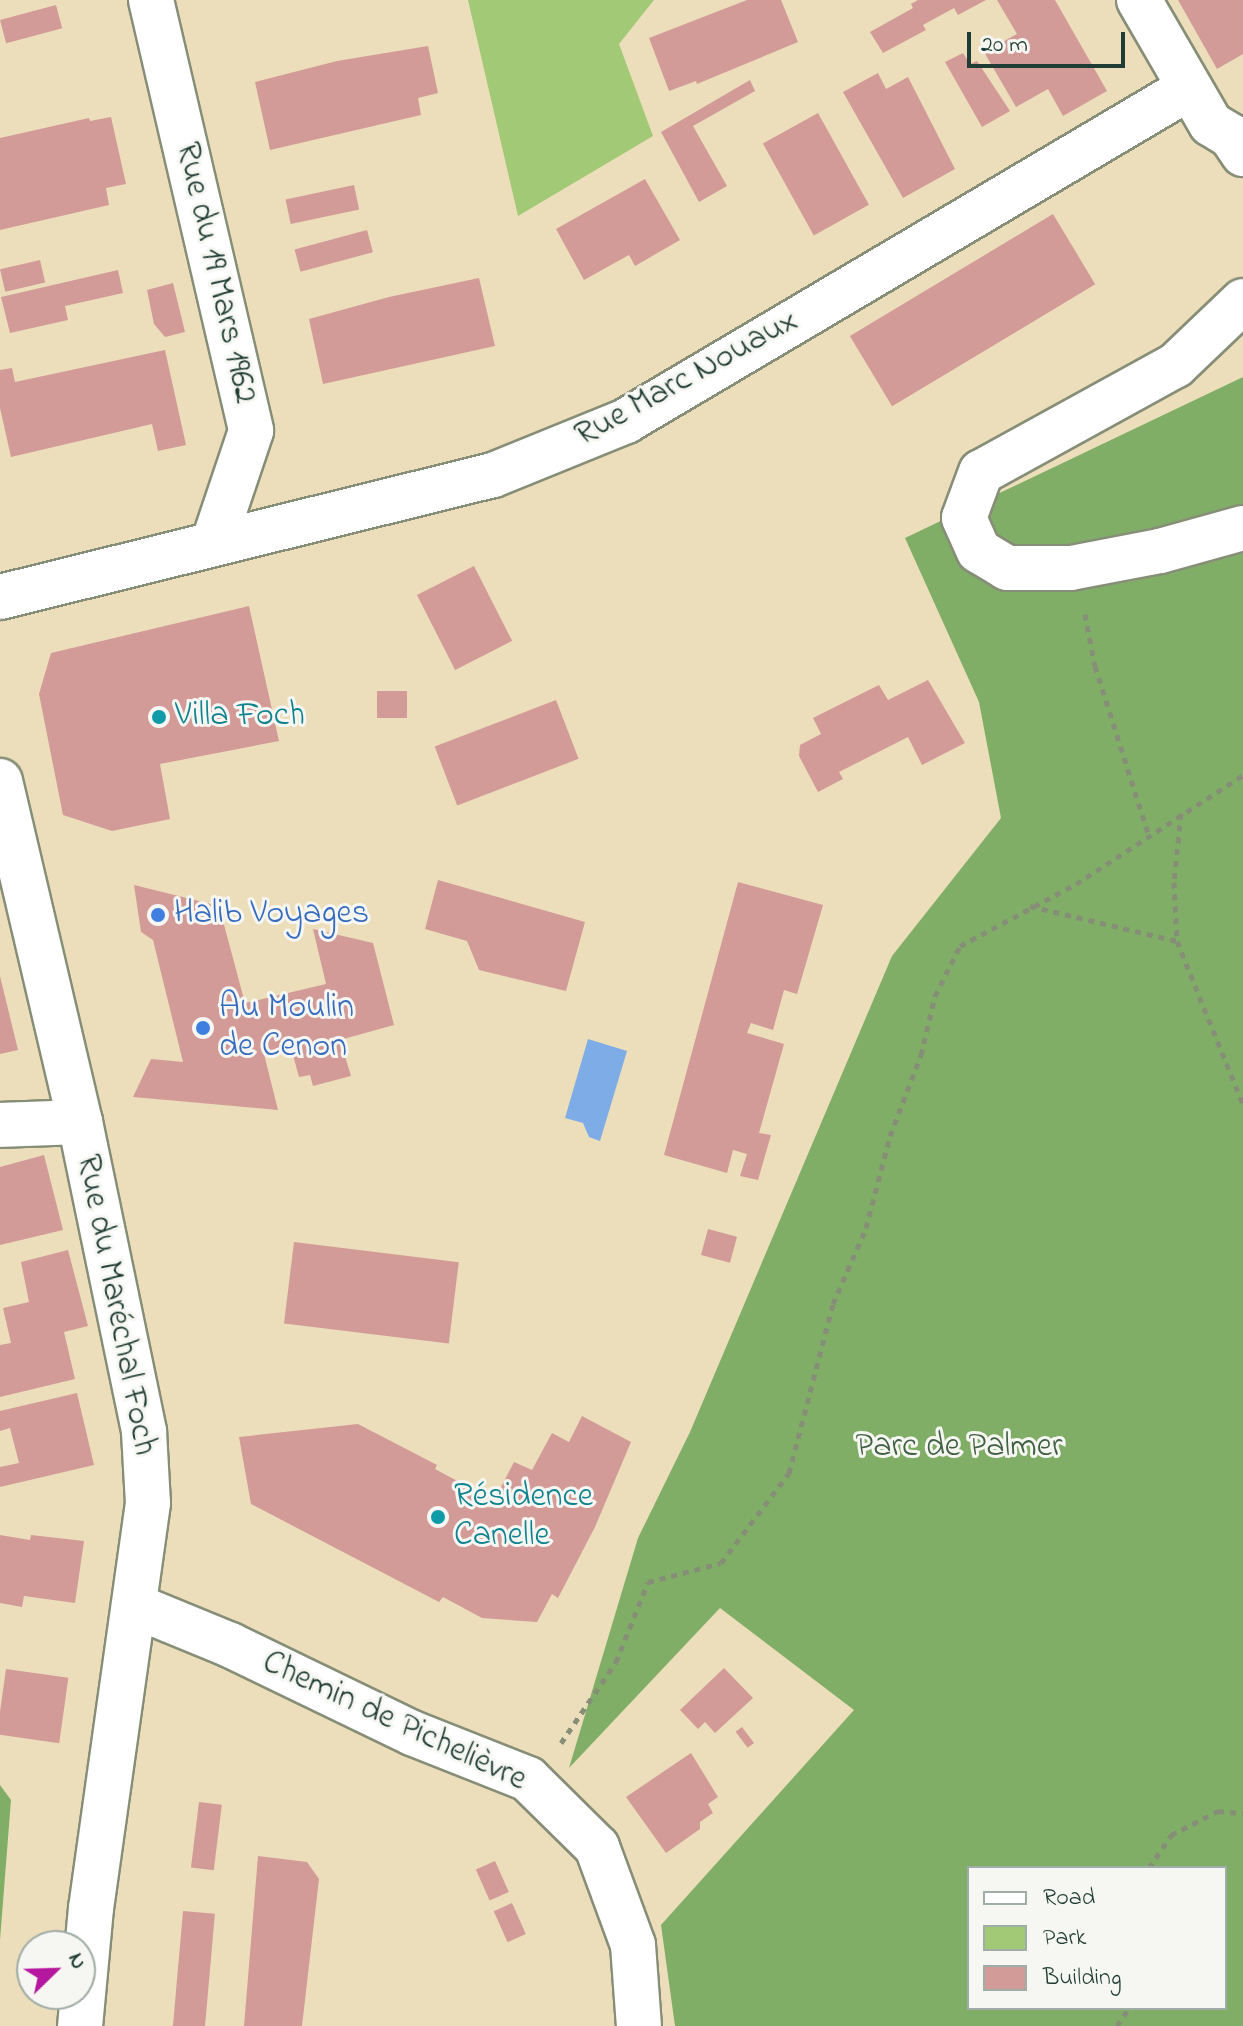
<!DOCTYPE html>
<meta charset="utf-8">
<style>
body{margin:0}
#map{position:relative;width:1243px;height:2026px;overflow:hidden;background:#ecdeba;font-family:"Indie Flower",sans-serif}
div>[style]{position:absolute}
.green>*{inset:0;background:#a2ca76}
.forest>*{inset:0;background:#81ae67}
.water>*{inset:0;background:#7dace7}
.building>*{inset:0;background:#d39b98;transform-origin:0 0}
.path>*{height:5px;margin-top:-2.5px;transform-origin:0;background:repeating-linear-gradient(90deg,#868e77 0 6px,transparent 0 12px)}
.roads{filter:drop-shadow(2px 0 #868e77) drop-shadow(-2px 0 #868e77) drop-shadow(0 2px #868e77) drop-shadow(0 -2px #868e77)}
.minor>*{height:44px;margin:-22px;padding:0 22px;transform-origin:22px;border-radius:22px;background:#fff}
.dots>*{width:22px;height:22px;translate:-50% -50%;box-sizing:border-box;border:4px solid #f6f6f2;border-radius:50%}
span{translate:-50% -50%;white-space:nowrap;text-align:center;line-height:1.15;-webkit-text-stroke:6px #f6f6f2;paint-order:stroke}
.street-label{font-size:34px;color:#1f3d34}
.culture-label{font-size:34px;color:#0d838f}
.left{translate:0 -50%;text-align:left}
.shop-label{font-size:34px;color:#366cbe}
.park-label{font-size:34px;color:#406044}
.legend{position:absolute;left:967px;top:1866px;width:260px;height:144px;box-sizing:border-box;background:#f6f6f2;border:2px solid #a0aca6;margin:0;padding:10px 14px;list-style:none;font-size:24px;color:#1f3d34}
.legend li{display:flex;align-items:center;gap:16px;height:40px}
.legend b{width:40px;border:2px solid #a0aca6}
.north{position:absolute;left:16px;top:1930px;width:80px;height:80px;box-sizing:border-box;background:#f6f6f2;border:2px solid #a0aca6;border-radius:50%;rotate:67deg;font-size:22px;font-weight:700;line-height:32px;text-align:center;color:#1f3d34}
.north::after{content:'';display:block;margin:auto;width:28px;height:36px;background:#b5179e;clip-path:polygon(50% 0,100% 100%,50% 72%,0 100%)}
.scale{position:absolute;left:967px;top:32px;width:158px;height:36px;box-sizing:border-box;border:4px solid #1f3d34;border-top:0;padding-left:10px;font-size:24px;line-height:28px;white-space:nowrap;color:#1f3d34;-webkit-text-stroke:6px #f6f6f2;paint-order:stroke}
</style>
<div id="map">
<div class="green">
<div style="clip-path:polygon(468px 0,654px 0,619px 44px,653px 136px,518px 216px)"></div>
</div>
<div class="forest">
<div style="clip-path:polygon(evenodd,1243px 377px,1243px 2026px,675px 2026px,661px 1925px,854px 1710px,720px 1608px,569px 1768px,638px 1538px,690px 1432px,892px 956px,1001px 818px,979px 702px,905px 538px,1243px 377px,969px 1868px,1225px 1868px,1225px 2008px,969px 2008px,969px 1868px)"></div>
<div style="clip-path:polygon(0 1785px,11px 1800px,0 1940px)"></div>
</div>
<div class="water">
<div style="clip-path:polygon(588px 1039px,627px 1051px,600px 1141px,589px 1137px,583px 1123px,565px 1118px)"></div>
</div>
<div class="building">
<div style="clip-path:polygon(747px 0,781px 0,798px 42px,697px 84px,696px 81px,669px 91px,649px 38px)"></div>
<div style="clip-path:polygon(918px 0,986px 0,958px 15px,954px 8px,923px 25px,926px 30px,883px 53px,870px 32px,913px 8px,911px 4px)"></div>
<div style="clip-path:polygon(997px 0,1055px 0,1107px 91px,1063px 116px,1048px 89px,1016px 107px,984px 52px,1017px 34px)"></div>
<div style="clip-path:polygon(1178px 0,1243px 0,1243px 54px,1217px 69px)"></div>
<div style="left:56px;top:5px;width:24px;height:58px;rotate:75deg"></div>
<div style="clip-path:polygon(428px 46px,438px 93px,418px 98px,421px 115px,270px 150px,255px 82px,337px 61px)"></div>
<div style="clip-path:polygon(963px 53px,970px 64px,977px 61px,1010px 111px,982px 127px,945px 62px)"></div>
<div style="clip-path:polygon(878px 73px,886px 89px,908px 77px,955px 169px,903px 198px,843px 92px)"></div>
<div style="clip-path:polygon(750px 80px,755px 91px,693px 126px,727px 186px,699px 202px,661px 132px)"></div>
<div style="left:818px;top:113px;width:105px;height:63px;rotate:61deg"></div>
<div style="clip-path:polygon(111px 117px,126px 184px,106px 188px,109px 205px,0 230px,0 138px,89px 118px,90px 121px)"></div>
<div style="clip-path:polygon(645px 179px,680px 240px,635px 266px,629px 255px,584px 280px,556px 229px)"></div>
<div style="left:354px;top:185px;width:25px;height:70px;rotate:78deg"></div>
<div style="left:1053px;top:214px;width:82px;height:237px;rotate:59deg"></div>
<div style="left:367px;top:230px;width:23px;height:75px;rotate:75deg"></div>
<div style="left:40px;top:260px;width:23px;height:41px;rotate:77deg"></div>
<div style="clip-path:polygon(118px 270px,123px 293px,65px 306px,68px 320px,10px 333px,1px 297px)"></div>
<div style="clip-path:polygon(479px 278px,495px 346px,323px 384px,309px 319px,389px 297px)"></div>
<div style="clip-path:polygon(173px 283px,185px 332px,165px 337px,154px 324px,147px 290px)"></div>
<div style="clip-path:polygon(165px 350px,186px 445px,158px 451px,152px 424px,11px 457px,0 408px,0 370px,12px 368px,15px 382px)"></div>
<div style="left:474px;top:566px;width:84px;height:64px;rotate:63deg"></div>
<div style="clip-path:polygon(249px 606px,279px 741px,160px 764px,170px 819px,112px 831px,63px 815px,39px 694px,51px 653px)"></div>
<div style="clip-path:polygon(928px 680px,965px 743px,922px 765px,908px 737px,839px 772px,843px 779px,818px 792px,799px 756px,800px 745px,821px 734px,813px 718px,879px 685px,888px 700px)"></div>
<div style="left:377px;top:691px;width:30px;height:27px"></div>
<div style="left:556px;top:700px;width:63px;height:130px;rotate:69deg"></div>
<div style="clip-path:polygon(438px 880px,585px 922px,566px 991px,479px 970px,467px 941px,425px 929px)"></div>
<div style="clip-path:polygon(738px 882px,823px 905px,797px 994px,784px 990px,773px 1030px,751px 1023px,747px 1033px,784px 1044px,759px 1133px,771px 1135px,758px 1180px,740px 1176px,747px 1154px,733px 1150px,727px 1173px,664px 1155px)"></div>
<div style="clip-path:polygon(134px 885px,219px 906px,245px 1003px,326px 984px,313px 929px,373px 943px,394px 1025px,340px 1040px,351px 1076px,313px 1086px,310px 1075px,299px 1077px,291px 1048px,264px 1054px,278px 1110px,133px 1097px,151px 1059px,183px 1062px,153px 940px,141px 932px)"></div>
<div style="clip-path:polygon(0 976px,18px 1050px,0 1054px)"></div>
<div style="clip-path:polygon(44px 1155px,63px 1230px,0 1245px,0 1167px)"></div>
<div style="left:708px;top:1229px;width:30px;height:27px;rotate:15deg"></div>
<div style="left:294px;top:1242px;width:166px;height:82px;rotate:7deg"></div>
<div style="clip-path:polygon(68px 1250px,88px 1326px,64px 1332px,75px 1379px,0 1397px,0 1345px,11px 1343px,3px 1308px,29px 1302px,21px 1262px)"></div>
<div style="clip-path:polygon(77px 1393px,94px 1465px,0 1487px,0 1467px,19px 1463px,10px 1428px,0 1431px,0 1411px)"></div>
<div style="clip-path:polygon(582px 1416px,631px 1442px,595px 1527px,558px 1598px,552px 1594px,537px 1622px,482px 1618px,443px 1597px,439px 1602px,251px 1504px,239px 1437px,358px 1424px,437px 1465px,435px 1469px,476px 1491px,472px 1498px,490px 1508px,514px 1462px,532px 1470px,552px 1433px,569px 1442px)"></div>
<div style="clip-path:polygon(0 1535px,30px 1540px,31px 1535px,84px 1541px,75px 1603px,24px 1596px,22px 1607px,0 1603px)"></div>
<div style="clip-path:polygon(724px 1668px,753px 1698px,715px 1733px,705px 1722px,698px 1729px,680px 1710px)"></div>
<div style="left:6px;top:1669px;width:63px;height:66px;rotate:8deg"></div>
<div style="left:742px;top:1727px;width:20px;height:8px;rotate:53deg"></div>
<div style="clip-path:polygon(691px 1753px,718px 1797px,708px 1804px,713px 1813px,700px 1822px,700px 1829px,666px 1853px,626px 1797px)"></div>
<div style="left:199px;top:1802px;width:23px;height:66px;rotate:7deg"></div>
<div style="clip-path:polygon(258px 1856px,307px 1862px,319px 1879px,302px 2026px,244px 2026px)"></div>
<div style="left:495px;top:1861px;width:34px;height:21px;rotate:66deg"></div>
<div style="left:512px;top:1903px;width:34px;height:20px;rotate:66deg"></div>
<div style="left:183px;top:1911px;width:32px;height:116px;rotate:5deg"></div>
</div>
<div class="path">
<div style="left:1085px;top:614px;width:53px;rotate:79.1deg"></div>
<div style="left:1095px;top:666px;width:178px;rotate:72.4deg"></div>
<div style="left:1181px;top:813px;width:69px;rotate:95.8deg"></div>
<div style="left:1174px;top:882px;width:59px;rotate:87.1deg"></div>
<div style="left:1177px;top:941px;width:176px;rotate:68deg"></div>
<div style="left:1030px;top:906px;width:151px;rotate:13.4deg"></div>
<div style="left:561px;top:1743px;width:98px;rotate:-55.8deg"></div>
<div style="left:616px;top:1662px;width:86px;rotate:-68.2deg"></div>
<div style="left:648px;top:1582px;width:75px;rotate:-14.6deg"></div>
<div style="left:721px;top:1563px;width:113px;rotate:-52.9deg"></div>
<div style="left:789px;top:1473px;width:175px;rotate:-75.4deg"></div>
<div style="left:833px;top:1304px;width:83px;rotate:-66.5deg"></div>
<div style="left:866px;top:1228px;width:95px;rotate:-75.4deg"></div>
<div style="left:890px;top:1136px;width:87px;rotate:-69.1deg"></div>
<div style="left:921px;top:1055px;width:61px;rotate:-76.7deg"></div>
<div style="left:935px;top:996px;width:56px;rotate:-63.4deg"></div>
<div style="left:960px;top:946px;width:132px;rotate:-28.1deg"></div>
<div style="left:1076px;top:884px;width:199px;rotate:-33.1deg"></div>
<div style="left:1149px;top:1868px;width:40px;rotate:-56deg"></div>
<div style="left:1171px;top:1835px;width:53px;rotate:-27.1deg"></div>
<div style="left:1218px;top:1811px;width:25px;rotate:5deg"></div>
<div style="left:1117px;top:2026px;width:22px;rotate:-56deg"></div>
</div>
<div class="roads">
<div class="minor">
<div style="left:151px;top:0;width:442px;rotate:76.9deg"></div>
<div style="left:251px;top:431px;width:119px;rotate:108.6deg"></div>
<div style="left:1139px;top:0;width:143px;rotate:59.9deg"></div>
<div style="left:1211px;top:124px;width:23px;rotate:31deg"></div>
<div style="left:1231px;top:136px;width:22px;rotate:56deg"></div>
<div style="left:1243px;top:301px;width:93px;rotate:136.3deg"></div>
<div style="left:1176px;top:365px;width:222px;rotate:151.2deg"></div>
<div style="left:981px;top:472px;width:49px;rotate:110.3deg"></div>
<div style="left:964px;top:518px;width:36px;rotate:66deg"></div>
<div style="left:979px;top:551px;width:33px;rotate:31deg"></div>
<div style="left:1007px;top:568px;width:64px"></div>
<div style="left:1071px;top:568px;width:91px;rotate:-10.8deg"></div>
<div style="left:1160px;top:551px;width:86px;rotate:-15.5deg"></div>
<div style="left:0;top:597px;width:508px;rotate:-13.9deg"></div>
<div style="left:493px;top:475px;width:144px;rotate:-22.1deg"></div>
<div style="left:626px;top:421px;width:654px;rotate:-30.6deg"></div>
<div style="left:0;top:781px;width:350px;rotate:76.8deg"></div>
<div style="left:80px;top:1122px;width:317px;rotate:78.3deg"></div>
<div style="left:144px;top:1432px;width:71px;rotate:86.8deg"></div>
<div style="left:148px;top:1503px;width:409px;rotate:98deg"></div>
<div style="left:91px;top:1908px;width:119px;rotate:95.3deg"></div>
<div style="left:0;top:1125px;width:80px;rotate:-2.1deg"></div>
<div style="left:135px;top:1606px;width:103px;rotate:22.3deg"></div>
<div style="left:230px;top:1645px;width:202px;rotate:25.8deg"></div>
<div style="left:412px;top:1733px;width:125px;rotate:21.6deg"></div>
<div style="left:528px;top:1779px;width:97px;rotate:44.6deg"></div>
<div style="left:597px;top:1847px;width:104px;rotate:69.8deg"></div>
<div style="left:633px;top:1945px;width:81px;rotate:85.8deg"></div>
</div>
</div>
<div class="dots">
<div style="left:159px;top:717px;background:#0f9aa8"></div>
<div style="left:158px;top:915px;background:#3f7fe0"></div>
<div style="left:203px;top:1028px;background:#3f7fe0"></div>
<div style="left:438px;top:1517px;background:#0f9aa8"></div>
</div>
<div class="street-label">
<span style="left:215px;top:273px;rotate:77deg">Rue du 19 Mars 1962</span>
<span style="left:687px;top:379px;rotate:-29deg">Rue Marc Nouaux</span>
<span style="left:115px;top:1305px;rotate:79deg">Rue du Maréchal Foch</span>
<span style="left:394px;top:1722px;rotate:25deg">Chemin de Pichelièvre</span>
</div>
<div class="culture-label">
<span class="left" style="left:175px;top:717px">Villa Foch</span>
<span class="left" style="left:454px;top:1517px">Résidence<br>Canelle</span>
</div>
<div class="shop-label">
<span class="left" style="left:174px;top:915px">Halib Voyages</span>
<span class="left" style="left:219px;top:1028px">Au Moulin<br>de Cenon</span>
</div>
<div class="park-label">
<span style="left:959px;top:1448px">Parc de Palmer</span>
</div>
<ul class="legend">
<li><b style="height:10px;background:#fff"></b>Road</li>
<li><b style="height:22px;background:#a2ca76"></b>Park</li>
<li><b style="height:22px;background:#d39b98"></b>Building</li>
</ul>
<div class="north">N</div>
<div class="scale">20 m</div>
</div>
